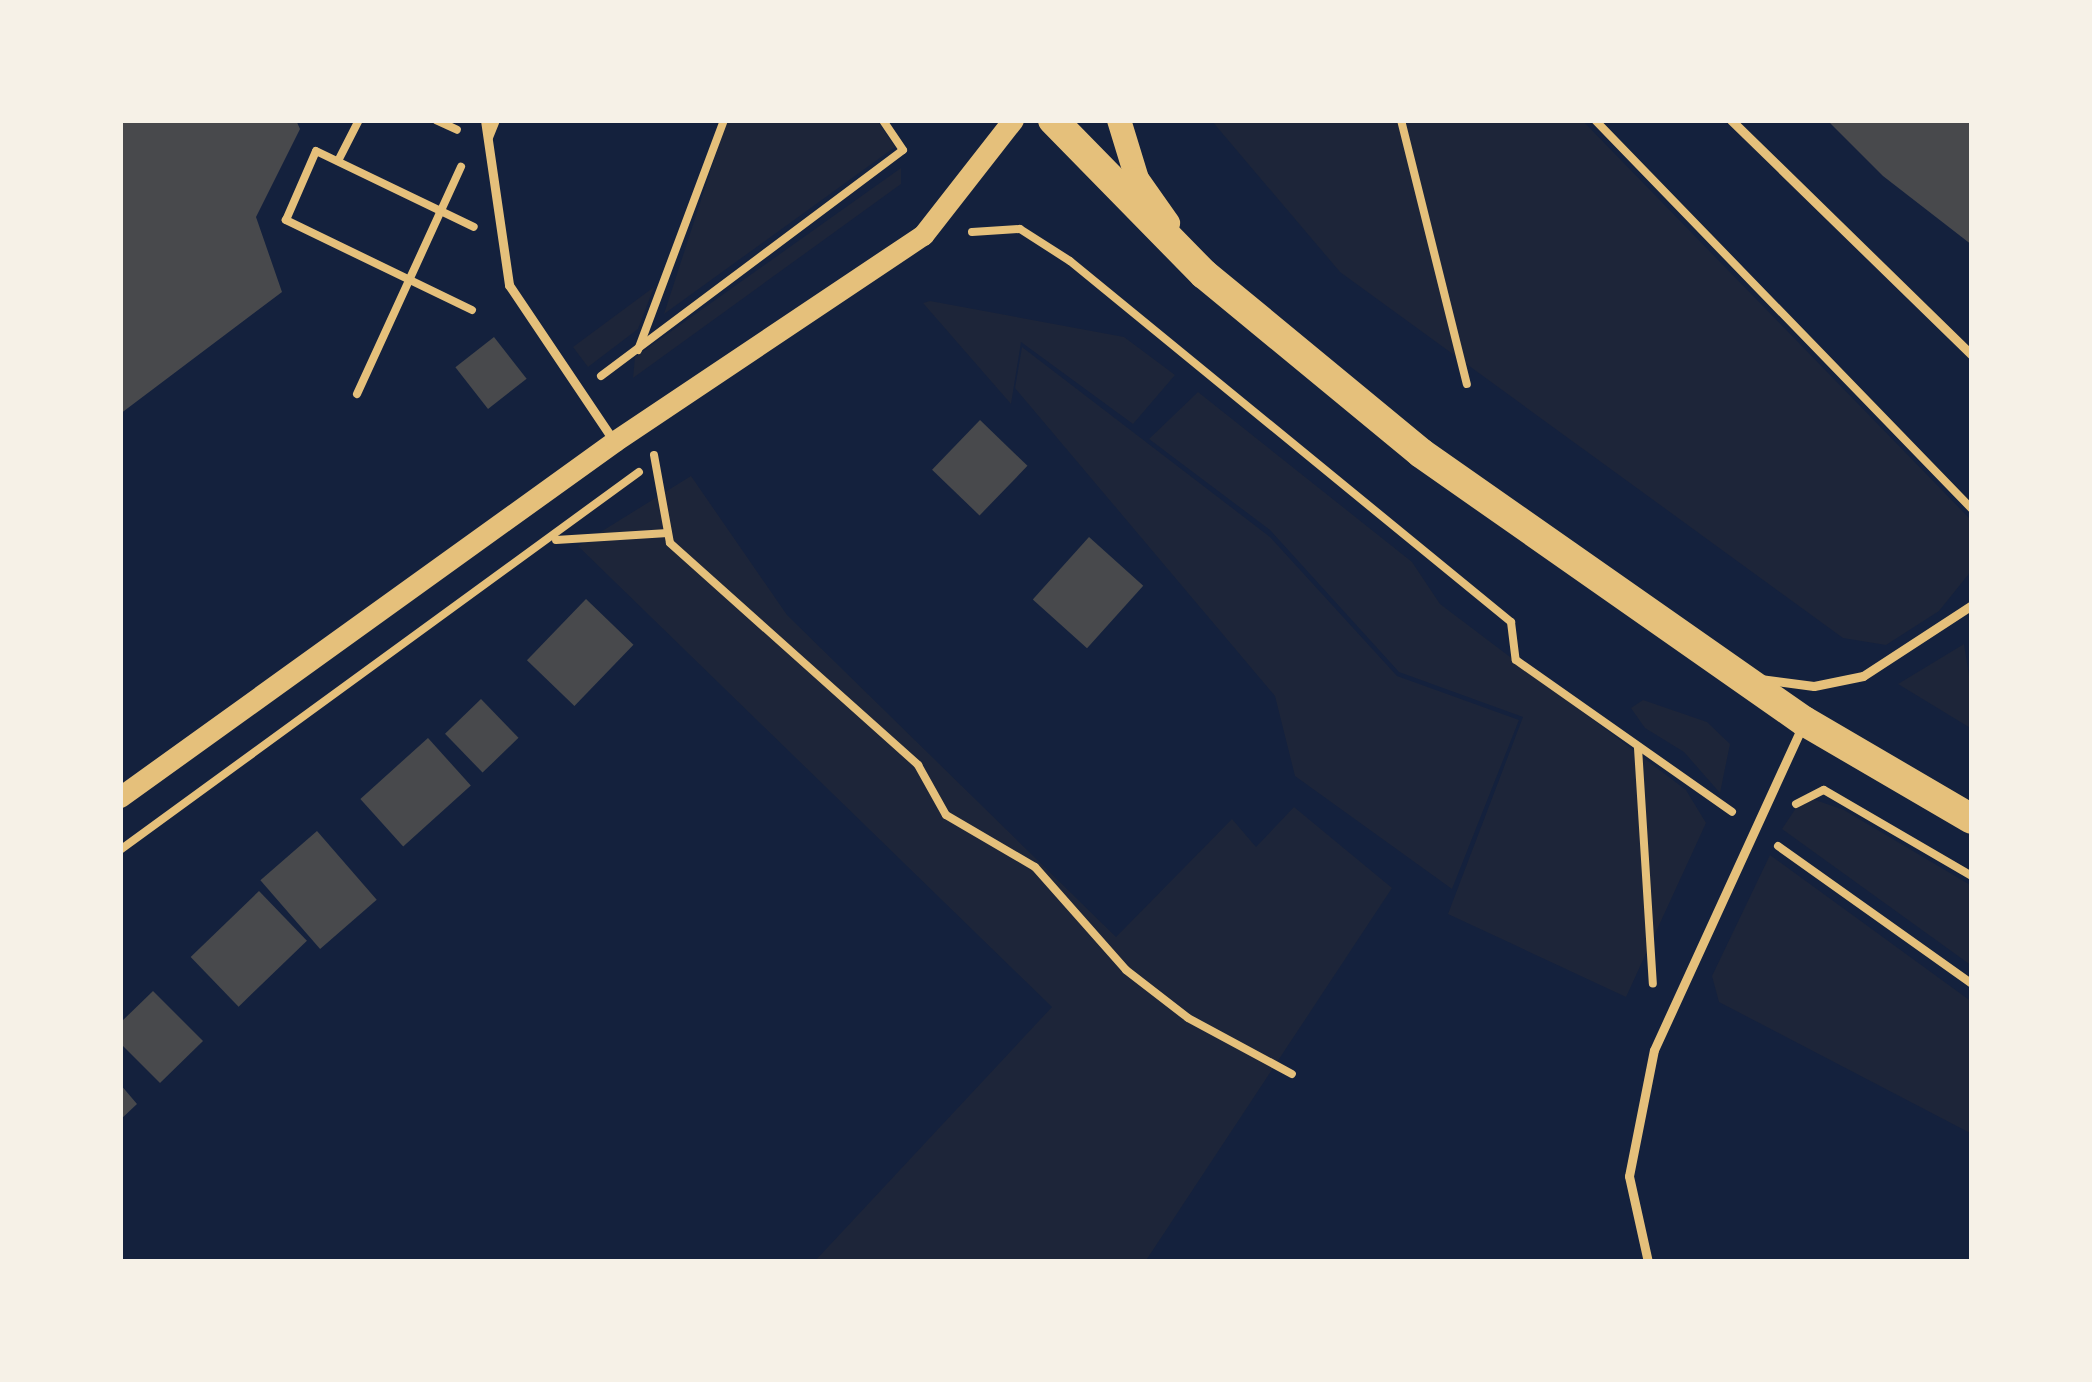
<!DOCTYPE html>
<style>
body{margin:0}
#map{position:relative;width:2092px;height:1382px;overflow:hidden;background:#14213d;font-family:Inter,sans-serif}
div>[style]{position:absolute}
.green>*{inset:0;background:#1d2539}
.building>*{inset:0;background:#48494c;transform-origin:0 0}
.path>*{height:8px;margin:-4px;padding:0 4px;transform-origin:4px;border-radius:4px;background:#e5c07b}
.service>*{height:9px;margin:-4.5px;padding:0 4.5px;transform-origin:4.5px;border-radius:4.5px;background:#e5c07b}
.tertiary>*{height:21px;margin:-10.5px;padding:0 10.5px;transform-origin:10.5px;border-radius:10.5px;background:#e5c07b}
.secondary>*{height:24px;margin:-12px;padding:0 12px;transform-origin:12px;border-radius:12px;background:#e5c07b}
.primary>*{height:30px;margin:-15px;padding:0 15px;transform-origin:15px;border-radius:15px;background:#e5c07b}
span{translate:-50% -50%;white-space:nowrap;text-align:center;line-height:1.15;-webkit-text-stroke:9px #f6f1e7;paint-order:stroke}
.frame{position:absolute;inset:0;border:123px solid #f6f1e7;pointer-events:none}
</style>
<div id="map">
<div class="green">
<div style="clip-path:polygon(727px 120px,877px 120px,895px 147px,664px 314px)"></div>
<div style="clip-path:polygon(1211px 120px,1582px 120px,1972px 521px,1972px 570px,1939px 611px,1886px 645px,1843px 638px,1340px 272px)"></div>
<div style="clip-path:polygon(901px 168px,901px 184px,633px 378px,635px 357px)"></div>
<div style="clip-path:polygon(654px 287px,638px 329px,588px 367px,573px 347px)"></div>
<div style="clip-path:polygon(930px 301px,1124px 337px,1175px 375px,1133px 424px,1021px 342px,1011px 404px,923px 303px)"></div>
<div style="clip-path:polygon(1022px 347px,1270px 537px,1397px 676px,1519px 720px,1452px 889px,1295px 776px,1275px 696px,1015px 388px)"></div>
<div style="clip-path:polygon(1198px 392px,1412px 562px,1440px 604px,1686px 790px,1706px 823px,1626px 997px,1448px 914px,1523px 717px,1399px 672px,1270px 530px,1149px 439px)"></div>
<div style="clip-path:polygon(691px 476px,787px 615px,1116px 937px,1232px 819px,1256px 847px,1294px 807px,1392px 888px,1145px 1262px,814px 1262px,1052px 1007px,578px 546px)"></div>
<div style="clip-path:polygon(1964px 644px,1972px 695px,1972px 729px,1898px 684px)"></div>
<div style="clip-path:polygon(1643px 700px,1707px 722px,1730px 744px,1720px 793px,1684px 752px,1645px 728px,1631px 708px)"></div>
<div style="clip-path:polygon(1804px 796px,1844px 810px,1972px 886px,1972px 966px,1782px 829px)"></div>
<div style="clip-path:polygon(1770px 855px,1972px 1002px,1972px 1134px,1719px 1002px,1712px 976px)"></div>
</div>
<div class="building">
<div style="clip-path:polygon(120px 120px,296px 120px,300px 129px,256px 217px,282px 292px,120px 414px)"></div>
<div style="clip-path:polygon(1827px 120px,1972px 120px,1972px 245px,1883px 176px)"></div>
<div style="left:494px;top:337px;width:53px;height:49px;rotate:52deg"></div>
<div style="left:980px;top:420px;width:66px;height:69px;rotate:44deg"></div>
<div style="left:1089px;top:537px;width:73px;height:84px;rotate:42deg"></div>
<div style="left:586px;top:599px;width:66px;height:85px;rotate:44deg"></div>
<div style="left:481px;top:699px;width:54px;height:50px;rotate:46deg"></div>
<div style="left:428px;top:738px;width:64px;height:91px;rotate:48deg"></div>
<div style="left:317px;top:831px;width:91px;height:75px;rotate:49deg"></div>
<div style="left:259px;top:891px;width:69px;height:95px;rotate:46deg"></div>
<div style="clip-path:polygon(153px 991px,203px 1041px,160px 1083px,120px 1043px,120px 1023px)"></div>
<div style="clip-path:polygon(120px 1084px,137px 1104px,120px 1120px)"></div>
</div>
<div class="path">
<div style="left:436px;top:120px;width:23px;rotate:25deg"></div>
<div style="left:1401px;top:120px;width:272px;rotate:76deg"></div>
<div style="left:1595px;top:120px;width:542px;rotate:45.9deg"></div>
<div style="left:338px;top:161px;width:46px;rotate:-62.9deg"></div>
<div style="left:972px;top:232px;width:48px;rotate:-3.6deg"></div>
<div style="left:1020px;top:229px;width:59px;rotate:32.6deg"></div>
<div style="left:1070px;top:261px;width:570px;rotate:39.3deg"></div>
<div style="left:1511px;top:622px;width:38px;rotate:83deg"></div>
<div style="left:1516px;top:660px;width:264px;rotate:35.1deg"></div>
<div style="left:472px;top:310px;width:207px;rotate:-154.2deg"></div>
<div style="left:286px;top:220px;width:75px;rotate:-66.5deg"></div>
<div style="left:316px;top:151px;width:175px;rotate:25.7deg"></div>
<div style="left:638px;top:350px;width:246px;rotate:-69.5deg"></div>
<div style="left:601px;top:376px;width:377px;rotate:-36.8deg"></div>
<div style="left:903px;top:150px;width:36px;rotate:-124deg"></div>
<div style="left:357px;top:394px;width:250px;rotate:-65.4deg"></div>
<div style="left:654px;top:455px;width:89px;rotate:79.7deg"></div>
<div style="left:670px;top:543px;width:333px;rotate:41.8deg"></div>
<div style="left:918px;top:765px;width:57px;rotate:60.8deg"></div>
<div style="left:946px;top:815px;width:103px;rotate:30.3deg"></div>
<div style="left:1035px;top:867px;width:137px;rotate:48.5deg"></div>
<div style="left:1126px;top:970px;width:78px;rotate:37.7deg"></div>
<div style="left:1188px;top:1018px;width:118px;rotate:28.3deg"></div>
<div style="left:556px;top:540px;width:112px;rotate:-3.6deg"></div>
<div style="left:1638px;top:748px;width:236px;rotate:86.4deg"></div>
<div style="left:1796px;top:804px;width:31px;rotate:-27deg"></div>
<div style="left:1824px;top:790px;width:171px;rotate:30.2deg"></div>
<div style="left:1778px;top:846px;width:238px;rotate:35.4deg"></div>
<div style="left:120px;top:850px;width:642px;rotate:-36.07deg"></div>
</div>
<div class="service">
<div style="left:485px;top:120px;width:167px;rotate:81.7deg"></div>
<div style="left:509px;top:285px;width:188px;rotate:56.1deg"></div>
<div style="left:1731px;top:120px;width:337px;rotate:44.3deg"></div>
<div style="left:488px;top:137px;width:18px;rotate:-68deg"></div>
<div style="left:1760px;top:679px;width:54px;rotate:7.4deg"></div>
<div style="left:1814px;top:686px;width:50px;rotate:-11.5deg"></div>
<div style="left:1863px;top:676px;width:130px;rotate:-33.1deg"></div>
<div style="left:1648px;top:1262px;width:88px;rotate:-102.5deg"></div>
<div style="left:1629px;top:1176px;width:128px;rotate:-78.8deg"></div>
<div style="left:1654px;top:1050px;width:356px;rotate:-65.4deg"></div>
</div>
<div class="tertiary">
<div style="left:120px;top:797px;width:610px;rotate:-35.72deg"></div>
<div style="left:615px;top:441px;width:371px;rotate:-33.8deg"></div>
<div style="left:923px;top:235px;width:146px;rotate:-52deg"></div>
</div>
<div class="secondary">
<div style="left:1119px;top:120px;width:62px;rotate:73deg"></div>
<div style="left:1137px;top:179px;width:54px;rotate:54.8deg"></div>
</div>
<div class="primary">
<div style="left:1053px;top:120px;width:216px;rotate:45.6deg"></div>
<div style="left:1204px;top:274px;width:281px;rotate:39.5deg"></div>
<div style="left:1421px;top:453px;width:467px;rotate:35deg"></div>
<div style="left:1804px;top:721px;width:194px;rotate:30.3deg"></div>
</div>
<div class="frame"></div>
</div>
